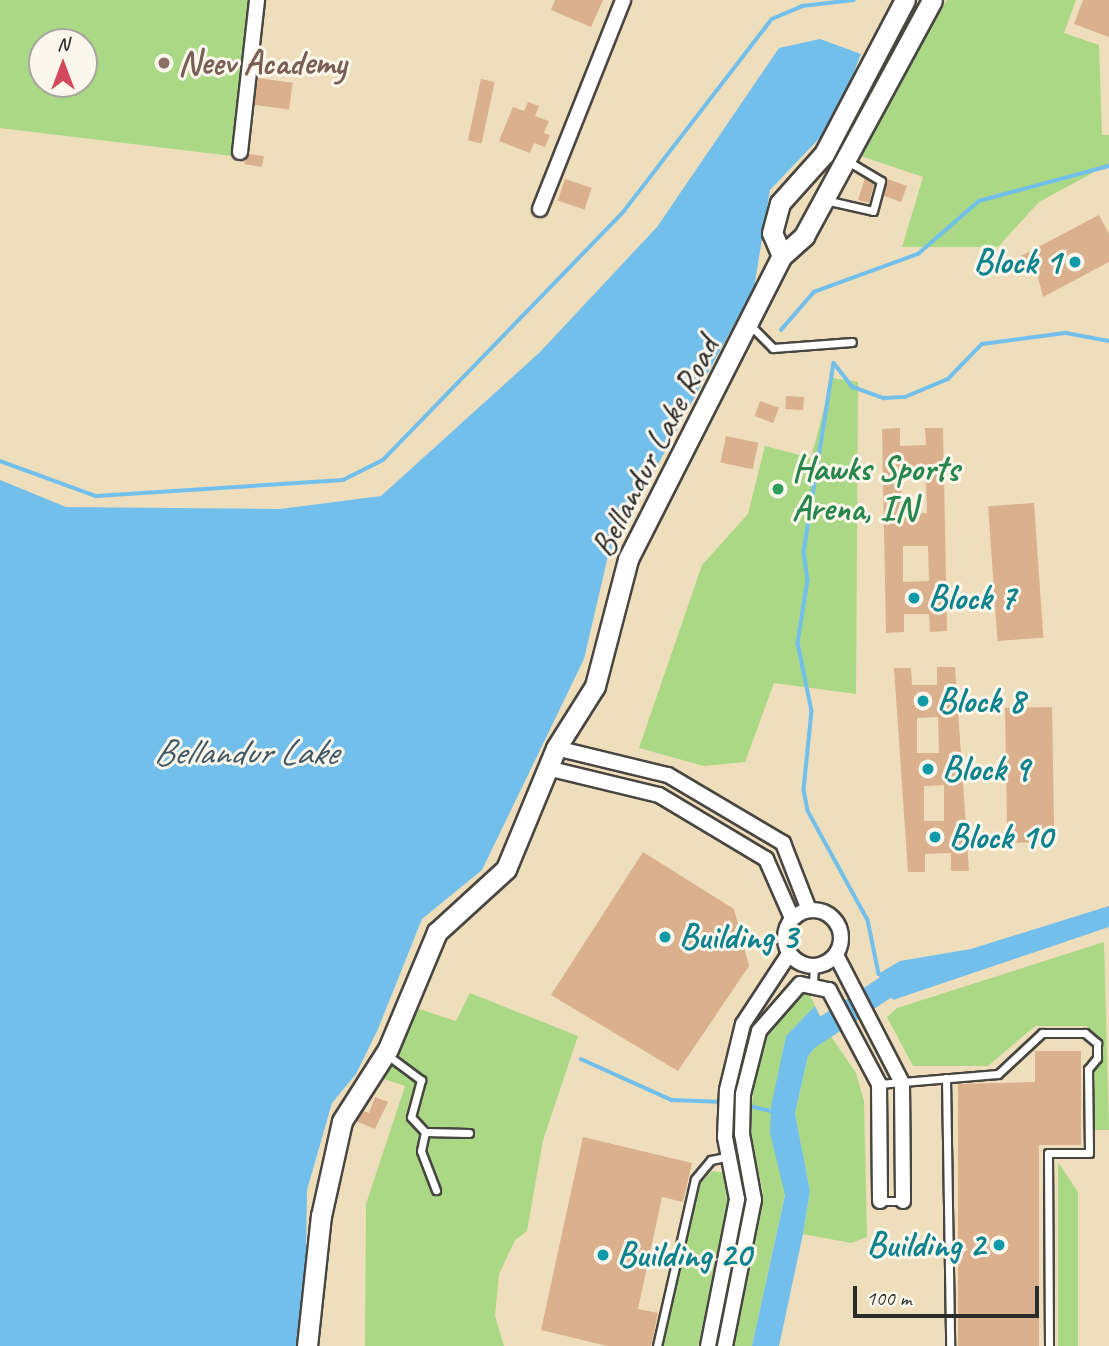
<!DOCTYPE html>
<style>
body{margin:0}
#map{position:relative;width:1109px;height:1346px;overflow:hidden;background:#efdebc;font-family:Caveat,sans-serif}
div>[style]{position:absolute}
.green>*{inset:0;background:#aad885}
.water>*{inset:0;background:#72bfec}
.stream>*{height:3.5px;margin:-1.75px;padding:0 1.75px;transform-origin:1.75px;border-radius:1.75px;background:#72bfec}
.river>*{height:23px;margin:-11.5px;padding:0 11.5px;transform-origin:11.5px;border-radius:11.5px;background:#72bfec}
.building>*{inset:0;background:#dab08d;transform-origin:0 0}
.roads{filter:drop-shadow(2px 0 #484641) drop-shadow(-2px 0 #484641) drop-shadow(0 2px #484641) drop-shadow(0 -2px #484641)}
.lane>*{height:7px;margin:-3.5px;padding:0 3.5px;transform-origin:3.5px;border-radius:3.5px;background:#fff}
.street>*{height:14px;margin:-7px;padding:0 7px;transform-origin:7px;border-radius:7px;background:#fff}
.street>.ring{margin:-7px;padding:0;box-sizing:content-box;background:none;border:14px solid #fff;border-radius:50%}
.secondary>*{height:19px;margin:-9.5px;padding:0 9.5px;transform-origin:9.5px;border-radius:9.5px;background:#fff}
.dots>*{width:19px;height:19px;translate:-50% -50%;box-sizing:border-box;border:4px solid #fbf7ec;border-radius:50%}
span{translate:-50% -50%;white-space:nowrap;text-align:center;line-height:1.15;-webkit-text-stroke:6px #fbf7ec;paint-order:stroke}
.education-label{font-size:35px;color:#785e54;font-weight:700}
.left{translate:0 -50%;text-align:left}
.culture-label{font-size:35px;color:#0d838f;font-weight:700}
.right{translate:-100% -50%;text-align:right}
.street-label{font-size:35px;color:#2b2b2b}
.leisure-label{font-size:35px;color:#27864d;font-weight:700}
.water-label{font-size:37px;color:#405765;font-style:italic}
.north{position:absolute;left:28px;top:28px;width:70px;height:70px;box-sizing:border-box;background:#fbf7ec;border:2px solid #a8a59f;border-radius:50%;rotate:0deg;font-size:19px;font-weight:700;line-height:28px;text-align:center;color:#2b2b2b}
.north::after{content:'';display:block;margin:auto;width:24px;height:32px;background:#d1495b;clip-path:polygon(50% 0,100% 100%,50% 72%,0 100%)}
.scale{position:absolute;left:853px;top:1286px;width:186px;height:32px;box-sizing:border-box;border:4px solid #2b2b2b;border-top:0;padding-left:9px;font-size:21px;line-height:24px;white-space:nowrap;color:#2b2b2b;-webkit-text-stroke:5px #fbf7ec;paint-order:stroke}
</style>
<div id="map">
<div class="green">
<div style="clip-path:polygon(evenodd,0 0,251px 0,232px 156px,0 128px,0 0,42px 42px,84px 42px,84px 84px,42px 84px,42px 42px)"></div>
<div style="clip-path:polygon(947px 0,1076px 0,1064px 33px,1099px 45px,1102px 135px,1109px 135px,1109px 164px,1039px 202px,998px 247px,902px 247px,923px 177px,855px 154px)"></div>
<div style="clip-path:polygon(832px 378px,858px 382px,856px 694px,774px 683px,745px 762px,704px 766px,639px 748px,702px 565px,748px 514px,765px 446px,811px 458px)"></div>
<div style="clip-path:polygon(1104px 942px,1109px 1130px,1094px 1130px,1094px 1071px,1101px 1049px,1087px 1026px,1035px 1026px,988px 1066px,913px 1066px,887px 1017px,897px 1008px)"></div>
<div style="clip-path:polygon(807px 988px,815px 1006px,786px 1036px,781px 1061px,785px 1194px,752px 1346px,733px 1346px,763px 1192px,749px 1131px,755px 1076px,766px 1033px,783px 1007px)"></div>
<div style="clip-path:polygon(470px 993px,578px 1036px,543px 1140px,527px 1231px,515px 1240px,499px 1274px,495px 1316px,504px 1346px,365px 1346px,366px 1204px,405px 1086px,381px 1078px,416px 1008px,456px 1021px)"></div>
<div style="clip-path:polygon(828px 1032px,856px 1073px,864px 1101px,867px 1237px,851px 1243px,803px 1234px,810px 1191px,795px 1113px,808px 1056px)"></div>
<div style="clip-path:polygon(1058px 1162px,1078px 1192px,1078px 1346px,1058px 1346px)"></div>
<div style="clip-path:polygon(712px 1171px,726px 1173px,731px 1193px,698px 1346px,662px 1346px,700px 1184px)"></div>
</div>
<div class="water">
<div style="clip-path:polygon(820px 39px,861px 54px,833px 124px,770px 190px,754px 288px,608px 556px,584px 659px,482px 870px,422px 919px,378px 1029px,356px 1074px,332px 1103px,307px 1190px,305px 1308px,296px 1346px,0 1346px,0 480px,66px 507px,280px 509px,381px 496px,540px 352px,657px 227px,779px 48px)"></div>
<div style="clip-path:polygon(1109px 906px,1109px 927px,893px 1000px,878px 974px,900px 961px,971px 949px)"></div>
<div style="clip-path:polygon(815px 1006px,828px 1032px,808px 1056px,795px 1113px,810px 1191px,803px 1234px,779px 1346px,752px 1346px,785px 1195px,770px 1133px,771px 1107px,786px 1036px)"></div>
</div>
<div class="stream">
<div style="left:781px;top:330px;width:50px;rotate:-49deg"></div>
<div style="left:814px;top:292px;width:111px;rotate:-20.1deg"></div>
<div style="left:918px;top:254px;width:81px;rotate:-41deg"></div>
<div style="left:979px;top:201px;width:135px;rotate:-15.1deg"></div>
<div style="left:834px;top:363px;width:191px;rotate:99deg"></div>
<div style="left:804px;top:552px;width:28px;rotate:82deg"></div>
<div style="left:808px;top:580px;width:64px;rotate:99deg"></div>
<div style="left:798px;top:643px;width:69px;rotate:78.4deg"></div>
<div style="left:812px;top:711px;width:79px;rotate:95.8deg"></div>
<div style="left:804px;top:790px;width:21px;rotate:79deg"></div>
<div style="left:808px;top:811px;width:124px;rotate:61.2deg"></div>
<div style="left:868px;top:920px;width:55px;rotate:78.5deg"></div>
<div style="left:834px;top:363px;width:31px;rotate:52deg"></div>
<div style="left:853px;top:387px;width:33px;rotate:20deg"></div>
<div style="left:884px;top:398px;width:21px;rotate:-3deg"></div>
<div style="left:905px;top:397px;width:47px;rotate:-22.7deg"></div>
<div style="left:948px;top:379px;width:49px;rotate:-45.8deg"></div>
<div style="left:982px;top:344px;width:85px;rotate:-7.5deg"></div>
<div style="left:1066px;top:333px;width:44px;rotate:10.5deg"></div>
<div style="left:0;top:461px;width:102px;rotate:20deg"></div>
<div style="left:96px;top:496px;width:248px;rotate:-3.7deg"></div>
<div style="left:343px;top:480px;width:45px;rotate:-26.6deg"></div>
<div style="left:383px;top:460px;width:347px;rotate:-45.9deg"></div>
<div style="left:624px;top:211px;width:242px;rotate:-52.4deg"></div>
<div style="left:772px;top:19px;width:33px;rotate:-23deg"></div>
<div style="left:802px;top:6px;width:52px;rotate:-6.6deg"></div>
<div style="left:581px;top:1059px;width:100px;rotate:24.3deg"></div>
<div style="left:672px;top:1100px;width:52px;rotate:2.2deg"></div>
<div style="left:745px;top:1105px;width:31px;rotate:13deg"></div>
</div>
<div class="river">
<div style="left:800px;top:1043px;width:102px;rotate:-33.4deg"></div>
<div style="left:885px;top:987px;width:31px;rotate:-17deg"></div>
</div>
<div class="building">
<div style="clip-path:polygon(555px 0,603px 0,591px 27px,551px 10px)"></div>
<div style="clip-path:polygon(1083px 0,1109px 0,1109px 37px,1074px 24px)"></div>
<div style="left:258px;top:78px;width:35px;height:27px;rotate:8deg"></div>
<div style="left:481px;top:79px;width:14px;height:63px;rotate:12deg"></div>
<div style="clip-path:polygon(528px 102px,539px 106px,535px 116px,549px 121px,544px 133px,550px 135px,545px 147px,534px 143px,530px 153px,499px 141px,513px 107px,524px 111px)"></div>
<div style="clip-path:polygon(249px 154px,264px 156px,262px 167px,244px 164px)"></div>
<div style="clip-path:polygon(865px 178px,874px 184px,869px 203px,858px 200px)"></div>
<div style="left:565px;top:179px;width:28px;height:23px;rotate:18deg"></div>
<div style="left:887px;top:179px;width:21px;height:17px;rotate:19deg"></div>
<div style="clip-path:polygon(1099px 215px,1109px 234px,1109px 262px,1043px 297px,1035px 265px,1028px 269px,1021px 256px)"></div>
<div style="left:786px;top:396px;width:18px;height:13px;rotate:3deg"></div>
<div style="left:760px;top:401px;width:20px;height:16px;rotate:20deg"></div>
<div style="clip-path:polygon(evenodd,900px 428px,900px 446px,926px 445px,925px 428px,943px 428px,947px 631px,930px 632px,929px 614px,904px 614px,904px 632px,886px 633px,882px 429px,900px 428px,901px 478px,926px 478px,927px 513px,902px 514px,901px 478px,900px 428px,903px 546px,928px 546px,929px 581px,903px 582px,903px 546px)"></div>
<div style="left:726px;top:436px;width:33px;height:27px;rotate:12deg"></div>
<div style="left:1034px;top:503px;width:135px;height:46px;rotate:86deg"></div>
<div style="clip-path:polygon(evenodd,937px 667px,955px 667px,969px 871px,951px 871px,951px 853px,925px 854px,925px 872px,908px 872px,894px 668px,911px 668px,912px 685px,937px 685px,937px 667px,938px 717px,939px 753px,917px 753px,917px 718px,938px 717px,937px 667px,944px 785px,944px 821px,924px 821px,924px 786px,944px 785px)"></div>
<div style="left:1052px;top:707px;width:135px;height:47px;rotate:89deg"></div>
<div style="clip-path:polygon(643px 852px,734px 909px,749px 966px,678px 1071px,551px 995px)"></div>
<div style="clip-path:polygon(1035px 1051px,1081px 1051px,1081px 1145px,1039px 1145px,1039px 1346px,958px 1346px,958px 1084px,1035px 1082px)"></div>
<div style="clip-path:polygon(375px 1097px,388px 1102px,375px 1129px,356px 1121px,363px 1111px,369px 1113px)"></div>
<div style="clip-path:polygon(583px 1137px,692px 1163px,683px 1202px,662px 1197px,638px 1309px,658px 1313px,651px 1346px,607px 1346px,541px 1330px)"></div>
</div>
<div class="roads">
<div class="lane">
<div style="left:825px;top:200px;width:49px;rotate:12.9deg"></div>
<div style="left:873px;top:211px;width:31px;rotate:-75deg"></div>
<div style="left:881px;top:181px;width:41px;rotate:-149deg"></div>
<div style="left:751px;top:326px;width:31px;rotate:45deg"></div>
<div style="left:773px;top:348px;width:79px;rotate:-4.3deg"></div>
<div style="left:813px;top:984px;width:18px;rotate:-87deg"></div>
<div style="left:386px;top:1054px;width:44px;rotate:36.6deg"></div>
<div style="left:421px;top:1080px;width:38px;rotate:105deg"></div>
<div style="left:411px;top:1117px;width:21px;rotate:47deg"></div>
<div style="left:425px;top:1132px;width:19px;rotate:102deg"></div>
<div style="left:421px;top:1151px;width:42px;rotate:69deg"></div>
<div style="left:946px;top:1078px;width:268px;rotate:89.1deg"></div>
<div style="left:879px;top:1084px;width:119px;rotate:-4.8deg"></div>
<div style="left:998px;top:1074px;width:60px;rotate:-43deg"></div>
<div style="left:1042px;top:1033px;width:43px"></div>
<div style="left:1085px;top:1033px;width:16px;rotate:40deg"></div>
<div style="left:1097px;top:1043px;width:15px;rotate:90deg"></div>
<div style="left:1097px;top:1058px;width:14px;rotate:129deg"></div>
<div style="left:1088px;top:1069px;width:84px;rotate:89.3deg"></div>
<div style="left:1089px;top:1153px;width:41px;rotate:180deg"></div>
<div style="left:1048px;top:1153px;width:193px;rotate:89.7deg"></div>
<div style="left:425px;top:1132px;width:44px;rotate:1.3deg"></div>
<div style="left:880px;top:1201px;width:23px"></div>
<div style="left:657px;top:1346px;width:171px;rotate:-77.2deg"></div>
<div style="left:695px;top:1179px;width:25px;rotate:-50deg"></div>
<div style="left:711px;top:1160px;width:19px;rotate:-12deg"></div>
</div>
<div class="street">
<div style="left:240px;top:152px;width:153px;rotate:-83.6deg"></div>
<div style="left:540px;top:209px;width:225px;rotate:-68.3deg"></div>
<div style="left:556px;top:748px;width:115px;rotate:13.6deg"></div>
<div style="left:668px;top:775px;width:134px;rotate:30.6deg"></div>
<div style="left:783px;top:843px;width:72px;rotate:68.8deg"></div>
<div style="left:547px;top:768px;width:115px;rotate:13.6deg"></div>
<div style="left:659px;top:795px;width:125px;rotate:30.9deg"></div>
<div style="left:766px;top:859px;width:64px;rotate:66.2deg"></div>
<div class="ring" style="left:785px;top:910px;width:42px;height:42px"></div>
<div style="left:836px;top:955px;width:144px;rotate:62.7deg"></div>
<div style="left:902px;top:1083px;width:118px;rotate:89.5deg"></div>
<div style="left:708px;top:1346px;width:150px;rotate:-78.8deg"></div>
<div style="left:737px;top:1199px;width:63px;rotate:-101deg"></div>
<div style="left:725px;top:1137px;width:47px;rotate:-87.6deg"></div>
<div style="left:727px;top:1090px;width:68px;rotate:-76.4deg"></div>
<div style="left:743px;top:1024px;width:84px;rotate:-56.7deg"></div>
<div style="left:725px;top:1346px;width:149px;rotate:-78.8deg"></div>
<div style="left:754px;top:1200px;width:67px;rotate:-100.3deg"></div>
<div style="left:742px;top:1134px;width:40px;rotate:-88.6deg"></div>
<div style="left:743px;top:1094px;width:65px;rotate:-75.7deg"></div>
<div style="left:759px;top:1031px;width:62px;rotate:-48.9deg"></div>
<div style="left:800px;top:984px;width:30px;rotate:12deg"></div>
<div style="left:829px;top:990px;width:106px;rotate:62deg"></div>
<div style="left:879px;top:1084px;width:117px;rotate:89.5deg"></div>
</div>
<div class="secondary">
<div style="left:782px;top:256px;width:25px;rotate:-113deg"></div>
<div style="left:772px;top:233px;width:31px;rotate:-75deg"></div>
<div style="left:780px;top:203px;width:66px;rotate:-48.1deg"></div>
<div style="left:824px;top:154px;width:174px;rotate:-62.3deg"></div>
<div style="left:307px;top:1346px;width:131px;rotate:-83.9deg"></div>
<div style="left:321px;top:1216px;width:97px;rotate:-77.5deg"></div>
<div style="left:342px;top:1121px;width:85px;rotate:-57.4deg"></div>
<div style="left:388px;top:1049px;width:127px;rotate:-67.3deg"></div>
<div style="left:437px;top:932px;width:93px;rotate:-42.4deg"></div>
<div style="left:506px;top:869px;width:131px;rotate:-67.5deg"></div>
<div style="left:556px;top:748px;width:73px;rotate:-57.8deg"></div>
<div style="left:595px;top:686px;width:131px;rotate:-75.4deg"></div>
<div style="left:628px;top:559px;width:340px;rotate:-63.1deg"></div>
<div style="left:782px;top:256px;width:30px;rotate:-42deg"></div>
<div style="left:804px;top:236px;width:268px;rotate:-61.5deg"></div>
</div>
</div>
<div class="dots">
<div style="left:164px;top:63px;background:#8d6e63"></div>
<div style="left:1075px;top:262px;background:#0f9aa8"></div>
<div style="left:778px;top:489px;background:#2e9e5b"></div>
<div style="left:914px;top:598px;background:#0f9aa8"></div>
<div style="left:923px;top:701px;background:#0f9aa8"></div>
<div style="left:928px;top:769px;background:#0f9aa8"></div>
<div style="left:935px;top:837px;background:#0f9aa8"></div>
<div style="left:665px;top:937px;background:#0f9aa8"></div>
<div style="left:999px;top:1245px;background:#0f9aa8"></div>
<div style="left:603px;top:1255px;background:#0f9aa8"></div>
</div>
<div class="education-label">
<span class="left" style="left:178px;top:63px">Neev Academy</span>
</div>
<div class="culture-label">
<span class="right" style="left:1061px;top:262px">Block 1</span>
<span class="left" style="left:928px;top:598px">Block 7</span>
<span class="left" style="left:937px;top:701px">Block 8</span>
<span class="left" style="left:942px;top:769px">Block 9</span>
<span class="left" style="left:949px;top:837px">Block 10</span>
<span class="left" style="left:679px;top:937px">Building 3</span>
<span class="right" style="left:985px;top:1245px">Building 2</span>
<span class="left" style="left:617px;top:1255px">Building 20</span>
</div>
<div class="street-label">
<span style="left:655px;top:447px;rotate:-63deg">Bellandur Lake Road</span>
</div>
<div class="leisure-label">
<span class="left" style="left:792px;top:489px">Hawks Sports<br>Arena, IN</span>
</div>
<div class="water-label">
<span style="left:245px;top:752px">Bellandur Lake</span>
</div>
<div class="north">N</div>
<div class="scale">100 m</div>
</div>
